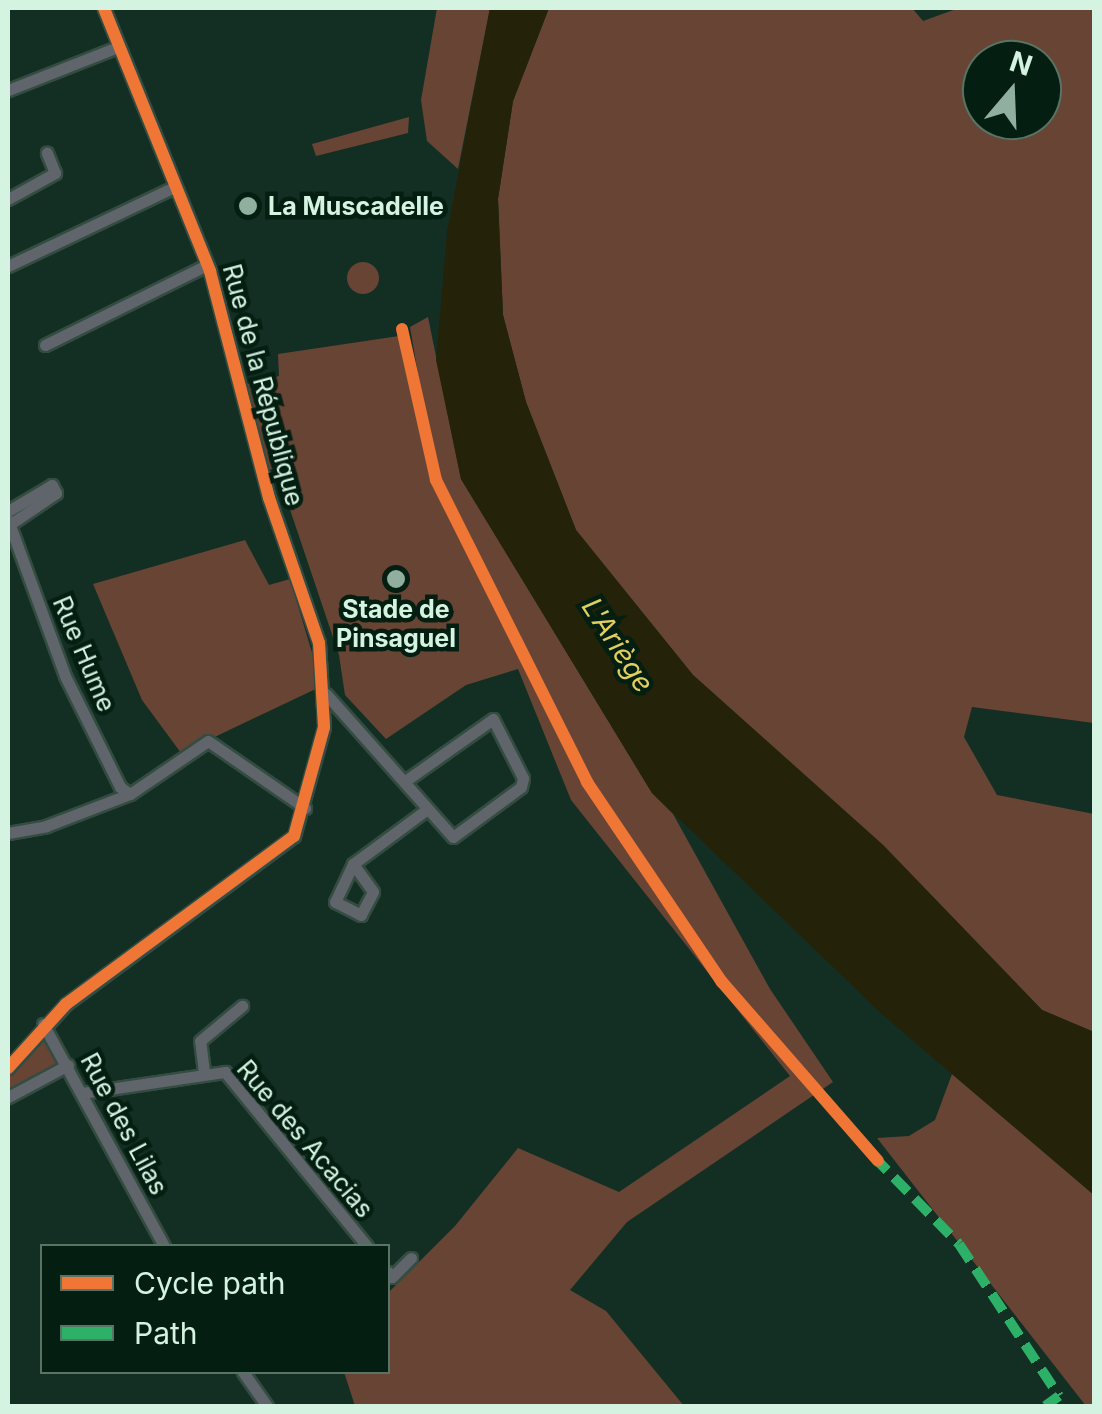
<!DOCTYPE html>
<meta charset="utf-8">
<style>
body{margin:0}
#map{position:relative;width:1102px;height:1414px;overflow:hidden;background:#132f23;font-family:Inter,sans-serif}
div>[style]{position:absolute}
.green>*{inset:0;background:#684434}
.round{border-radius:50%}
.water>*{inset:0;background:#24230a}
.roads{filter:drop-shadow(2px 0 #344c41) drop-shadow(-2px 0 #344c41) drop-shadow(0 2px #344c41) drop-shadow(0 -2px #344c41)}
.street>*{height:11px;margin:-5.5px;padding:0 5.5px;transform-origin:5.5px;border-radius:5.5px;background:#60656b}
.quiet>*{height:10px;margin-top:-5px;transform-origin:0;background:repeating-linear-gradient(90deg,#2db169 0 20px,transparent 0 30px)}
.cycleway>*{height:12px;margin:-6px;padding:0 6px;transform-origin:6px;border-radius:6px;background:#f07635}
.dots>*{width:28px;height:28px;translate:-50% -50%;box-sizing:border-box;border:5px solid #041f12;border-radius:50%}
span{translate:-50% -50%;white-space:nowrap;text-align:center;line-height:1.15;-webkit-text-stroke:9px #041f12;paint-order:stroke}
.poi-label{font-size:25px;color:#d4f4e1;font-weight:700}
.left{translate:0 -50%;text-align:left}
.street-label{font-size:25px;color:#d4f4e1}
.water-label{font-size:28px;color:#e2ce5e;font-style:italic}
.frame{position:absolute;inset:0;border:10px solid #d4f4e1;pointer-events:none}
.legend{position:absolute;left:40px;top:1244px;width:350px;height:130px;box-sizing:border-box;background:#041f12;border:2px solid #577465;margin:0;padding:12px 18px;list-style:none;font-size:30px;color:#d4f4e1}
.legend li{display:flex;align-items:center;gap:20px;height:50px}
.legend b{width:50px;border:2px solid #577465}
.north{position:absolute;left:962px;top:40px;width:100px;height:100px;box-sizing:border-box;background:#041f12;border:2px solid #577465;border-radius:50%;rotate:19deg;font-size:28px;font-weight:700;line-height:40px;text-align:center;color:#d4f4e1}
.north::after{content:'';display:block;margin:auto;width:35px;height:45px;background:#90af9e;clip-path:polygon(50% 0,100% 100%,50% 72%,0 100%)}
</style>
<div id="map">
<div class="green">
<div style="clip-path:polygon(437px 8px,490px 8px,458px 169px,427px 141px,421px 100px)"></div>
<div style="clip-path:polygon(evenodd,549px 8px,912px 8px,923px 21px,959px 8px,1094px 8px,1094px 723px,972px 707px,964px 737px,997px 795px,1094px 814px,1094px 1032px,1042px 1010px,883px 845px,693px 675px,576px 530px,526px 402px,503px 315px,498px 199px,513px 101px,549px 8px,982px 60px,1042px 60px,1042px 120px,982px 120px,982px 60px)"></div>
<div style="clip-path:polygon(409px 117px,408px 133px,316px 156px,312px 144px)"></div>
<div class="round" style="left:347px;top:262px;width:32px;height:32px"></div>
<div style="clip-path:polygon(428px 317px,461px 479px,652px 793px,673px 814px,770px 989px,833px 1082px,627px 1222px,570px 1290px,606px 1311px,684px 1406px,355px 1406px,344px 1372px,388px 1372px,388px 1293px,455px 1226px,518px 1148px,619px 1192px,790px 1076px,571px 800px,518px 669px,466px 685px,386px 739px,345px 695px,339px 655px,276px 468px,268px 470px,243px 385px,279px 376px,278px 354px,399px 336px,427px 466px,470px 552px,436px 480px,410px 327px)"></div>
<div style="clip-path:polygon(245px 540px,269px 585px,290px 579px,322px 686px,181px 753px,142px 700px,93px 584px)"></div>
<div style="clip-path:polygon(41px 1032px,58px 1065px,8px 1094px,8px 1078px)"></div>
<div style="clip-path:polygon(952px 1074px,1094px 1195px,1094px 1406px,1086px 1406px,877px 1138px,909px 1136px,935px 1120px)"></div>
</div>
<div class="water">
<div style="clip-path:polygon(490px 8px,549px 8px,513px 101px,498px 199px,503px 315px,526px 402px,576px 530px,693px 675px,883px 845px,1042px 1010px,1094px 1032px,1094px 1195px,885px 1017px,652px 793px,461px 479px,436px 360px,447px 232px)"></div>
</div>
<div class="roads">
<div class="street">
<div style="left:8px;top:90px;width:118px;rotate:-21.4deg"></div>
<div style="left:8px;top:199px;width:54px;rotate:-29deg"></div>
<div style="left:55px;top:173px;width:22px;rotate:-112deg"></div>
<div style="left:8px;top:266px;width:184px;rotate:-25.4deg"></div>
<div style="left:45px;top:345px;width:181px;rotate:-26.3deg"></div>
<div style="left:8px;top:511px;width:51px;rotate:-30.6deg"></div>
<div style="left:8px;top:520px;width:166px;rotate:69.9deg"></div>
<div style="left:65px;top:676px;width:124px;rotate:63.6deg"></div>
<div style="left:120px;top:787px;width:12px;rotate:35deg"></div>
<div style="left:9px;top:525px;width:57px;rotate:-34.2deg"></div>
<div style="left:56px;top:493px;width:9px;rotate:-117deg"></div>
<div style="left:326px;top:694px;width:191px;rotate:48.4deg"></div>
<div style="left:453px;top:837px;width:84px;rotate:-36.3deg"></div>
<div style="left:521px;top:787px;width:9px;rotate:-77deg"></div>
<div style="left:523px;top:778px;width:66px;rotate:-117deg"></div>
<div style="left:493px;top:719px;width:108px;rotate:144.8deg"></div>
<div style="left:8px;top:833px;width:39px;rotate:-10deg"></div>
<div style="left:46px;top:826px;width:90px;rotate:-20.9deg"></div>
<div style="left:130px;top:794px;width:94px;rotate:-34.2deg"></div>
<div style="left:208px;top:741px;width:118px;rotate:34.6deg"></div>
<div style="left:353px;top:864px;width:34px;rotate:54deg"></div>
<div style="left:373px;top:892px;width:26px;rotate:118deg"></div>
<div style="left:361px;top:915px;width:29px;rotate:-153deg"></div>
<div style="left:335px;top:902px;width:42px;rotate:-64.7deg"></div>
<div style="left:353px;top:864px;width:91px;rotate:-36.5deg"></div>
<div style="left:43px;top:1024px;width:253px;rotate:61.4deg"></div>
<div style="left:8px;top:1068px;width:86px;rotate:-47.8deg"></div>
<div style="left:66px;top:1004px;width:283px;rotate:-36.4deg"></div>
<div style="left:294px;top:836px;width:113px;rotate:-74.6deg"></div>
<div style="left:324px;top:727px;width:84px;rotate:-93.4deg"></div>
<div style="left:319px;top:643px;width:153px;rotate:-109deg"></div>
<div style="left:269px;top:498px;width:235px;rotate:-104.6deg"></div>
<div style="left:210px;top:271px;width:284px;rotate:-112deg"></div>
<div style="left:204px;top:1072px;width:31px;rotate:-97deg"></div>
<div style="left:200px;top:1041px;width:55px;rotate:-39.8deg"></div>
<div style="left:82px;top:1093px;width:145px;rotate:-8.4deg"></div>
<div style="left:225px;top:1072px;width:225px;rotate:50.8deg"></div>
<div style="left:8px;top:1097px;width:68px;rotate:-28.1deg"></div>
<div style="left:388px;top:1272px;width:6px;rotate:51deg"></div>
<div style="left:392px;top:1277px;width:27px;rotate:-45deg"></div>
<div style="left:243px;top:1372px;width:42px;rotate:54.8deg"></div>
</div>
</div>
<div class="quiet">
<div style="left:873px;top:1156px;width:123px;rotate:45.7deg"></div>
<div style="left:959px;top:1244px;width:182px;rotate:56.7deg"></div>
<div style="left:1059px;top:1396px;width:17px;rotate:144deg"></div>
</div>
<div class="cycleway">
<div style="left:402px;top:329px;width:155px;rotate:77.3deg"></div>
<div style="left:436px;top:480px;width:338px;rotate:63.4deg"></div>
<div style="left:587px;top:782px;width:241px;rotate:56deg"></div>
<div style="left:722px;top:982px;width:237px;rotate:48.9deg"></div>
<div style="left:8px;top:1068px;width:86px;rotate:-47.8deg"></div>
<div style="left:66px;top:1004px;width:283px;rotate:-36.4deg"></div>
<div style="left:294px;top:836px;width:113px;rotate:-74.6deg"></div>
<div style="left:324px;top:727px;width:84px;rotate:-93.4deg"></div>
<div style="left:319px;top:643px;width:153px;rotate:-109deg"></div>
<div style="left:269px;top:498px;width:235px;rotate:-104.6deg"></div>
<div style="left:210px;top:271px;width:284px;rotate:-112deg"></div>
</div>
<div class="dots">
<div style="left:248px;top:206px;background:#90af9e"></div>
<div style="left:396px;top:579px;background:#90af9e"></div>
</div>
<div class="poi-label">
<span class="left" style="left:268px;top:206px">La Muscadelle</span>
<span style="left:396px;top:624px">Stade de<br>Pinsaguel</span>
</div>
<div class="street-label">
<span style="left:263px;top:385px;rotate:75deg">Rue de la République</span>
<span style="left:84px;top:654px;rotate:67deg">Rue Hume</span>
<span style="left:124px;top:1124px;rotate:62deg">Rue des Lilas</span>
<span style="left:305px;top:1139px;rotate:50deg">Rue des Acacias</span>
</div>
<div class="water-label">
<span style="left:618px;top:645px;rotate:57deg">L'Ariège</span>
</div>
<div class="frame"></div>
<ul class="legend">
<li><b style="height:12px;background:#f07635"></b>Cycle path</li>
<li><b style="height:12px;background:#2db169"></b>Path</li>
</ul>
<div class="north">N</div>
</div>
